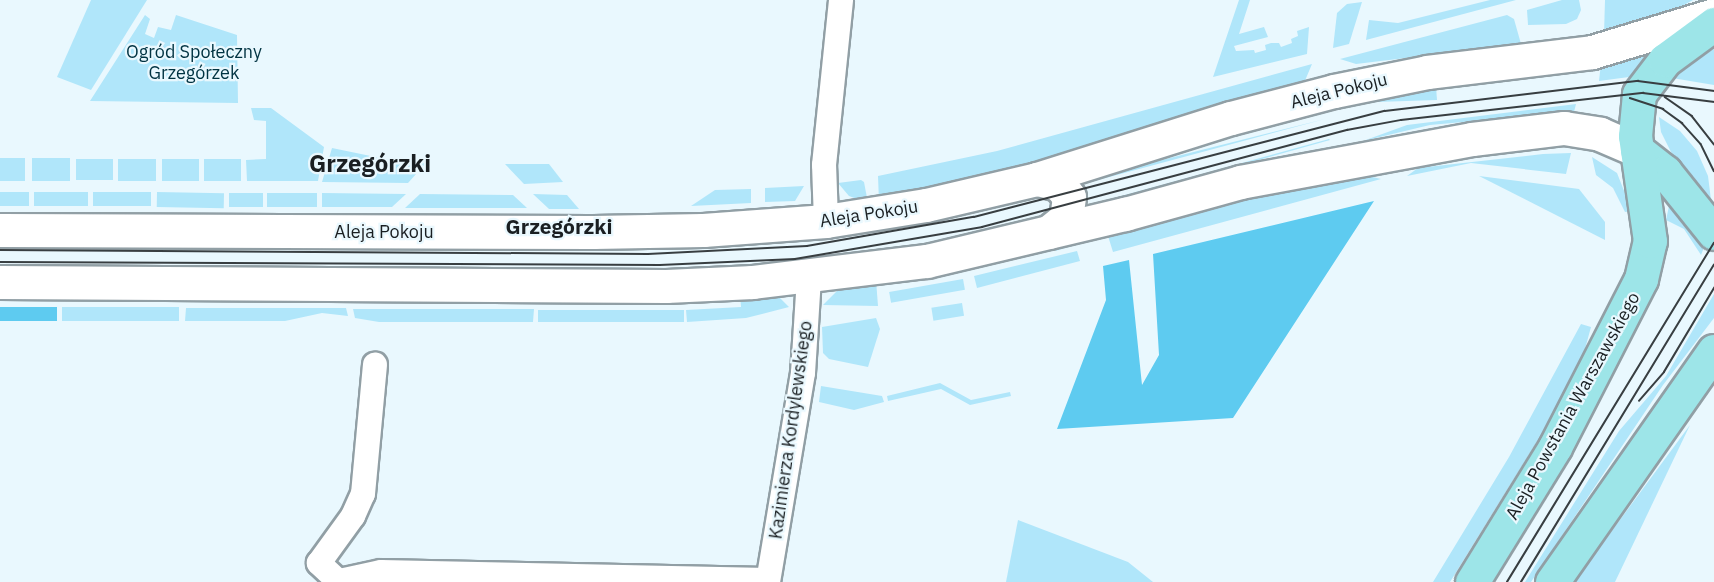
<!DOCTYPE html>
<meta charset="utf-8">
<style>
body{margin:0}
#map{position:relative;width:1714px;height:582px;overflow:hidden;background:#e9f8fe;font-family:"IBM Plex Sans",sans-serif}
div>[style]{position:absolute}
.green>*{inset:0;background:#b0e6fa;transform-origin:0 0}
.forest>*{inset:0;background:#5ecbf0;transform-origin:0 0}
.roads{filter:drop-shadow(2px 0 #919fa5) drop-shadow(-2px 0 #919fa5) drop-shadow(0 2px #919fa5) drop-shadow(0 -2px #919fa5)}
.street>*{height:24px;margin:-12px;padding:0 12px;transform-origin:12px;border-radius:12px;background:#fff}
.secondary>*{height:33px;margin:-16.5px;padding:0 16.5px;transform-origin:16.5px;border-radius:16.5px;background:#fff}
.primary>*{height:33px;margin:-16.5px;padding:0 16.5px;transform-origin:16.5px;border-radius:16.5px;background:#9de5e8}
.tram>*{height:1.5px;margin:-0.75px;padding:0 0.75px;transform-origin:0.75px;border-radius:0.75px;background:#383e41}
span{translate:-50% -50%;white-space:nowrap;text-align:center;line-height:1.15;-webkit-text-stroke:4.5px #e9f8fe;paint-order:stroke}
.park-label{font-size:18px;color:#003342}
.street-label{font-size:18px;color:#1a1f22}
.quarter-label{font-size:21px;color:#1a1f22;font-weight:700}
.district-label{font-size:24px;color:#1a1f22;font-weight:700}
</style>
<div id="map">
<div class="green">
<div style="clip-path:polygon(91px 0,147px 0,91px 90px,57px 77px)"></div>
<div style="clip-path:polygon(1239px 0,1250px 0,1239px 34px,1264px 27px,1268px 37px,1234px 46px,1236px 51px,1254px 50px,1255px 53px,1266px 50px,1265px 45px,1271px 43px,1279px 43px,1281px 47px,1292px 43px,1291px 39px,1298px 36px,1297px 31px,1309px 27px,1307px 54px,1213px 77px)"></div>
<div style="clip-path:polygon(1490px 0,1516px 0,1366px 40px,1369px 20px,1398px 23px)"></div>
<div style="clip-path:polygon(1562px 0,1579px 0,1581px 10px,1577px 19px,1566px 24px,1528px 25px,1527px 10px)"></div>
<div style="clip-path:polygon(1605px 0,1693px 0,1666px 15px,1604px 34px)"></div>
<div style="clip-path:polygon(1362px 2px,1349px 44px,1333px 48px,1337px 13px,1347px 4px)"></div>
<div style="clip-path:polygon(145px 15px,150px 19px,145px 34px,154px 38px,158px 27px,171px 30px,176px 15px,237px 35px,238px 103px,90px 101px)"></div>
<div style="clip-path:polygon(1507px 15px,1514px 19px,1521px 44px,1356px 64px,1340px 59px)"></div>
<div style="clip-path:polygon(1714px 49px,1714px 85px,1672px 78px,1695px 61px)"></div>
<div style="clip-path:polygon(1650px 52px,1629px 77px,1599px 81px,1601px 63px)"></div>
<div style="clip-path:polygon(1312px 64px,1304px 83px,1061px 161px,879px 202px,878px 176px,997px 151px)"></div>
<div style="clip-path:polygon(1436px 86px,1437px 100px,1346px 103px)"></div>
<div style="clip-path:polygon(1576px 104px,1574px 112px,1430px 125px,1363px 141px,1407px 125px)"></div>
<div style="clip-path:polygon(251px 108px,271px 108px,324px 147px,318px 181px,247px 181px,246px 160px,266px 159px,266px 121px,254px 120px)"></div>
<div style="clip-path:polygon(1659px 117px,1680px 131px,1697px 151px,1708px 176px,1711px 200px,1671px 152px,1661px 132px)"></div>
<div style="clip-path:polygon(1325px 119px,1087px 183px,1090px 178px)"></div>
<div style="clip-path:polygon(1330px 140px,1094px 206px,1092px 204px,1329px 139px)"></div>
<div style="clip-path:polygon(332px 148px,390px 160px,426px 163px,408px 183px,322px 182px)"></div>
<div style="clip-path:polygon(1571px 153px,1566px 174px,1471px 163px,1407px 176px,1418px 168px,1543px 154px)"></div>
<div style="clip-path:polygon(1592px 157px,1617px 173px,1632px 211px,1625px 212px,1613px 188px,1596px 175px)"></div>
<div style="left:0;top:158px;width:25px;height:23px"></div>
<div style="left:32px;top:158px;width:38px;height:23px"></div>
<div style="left:76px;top:159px;width:37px;height:21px"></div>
<div style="left:118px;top:159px;width:38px;height:22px"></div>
<div style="left:162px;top:159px;width:37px;height:22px"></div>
<div style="left:204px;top:159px;width:37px;height:22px"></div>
<div style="clip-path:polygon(505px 164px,549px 164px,563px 182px,524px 184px)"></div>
<div style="clip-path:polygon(1368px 176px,1381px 179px,1113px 252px,1108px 236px,1055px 251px,1062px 240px,1284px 187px)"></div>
<div style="clip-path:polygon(1479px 176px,1579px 189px,1605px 222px,1605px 240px)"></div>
<div style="clip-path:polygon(861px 180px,864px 182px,868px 203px,849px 196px,838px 183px)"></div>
<div style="clip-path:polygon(804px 186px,795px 201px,765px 202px,765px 188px)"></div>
<div style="clip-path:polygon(751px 189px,751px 203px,691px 206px,715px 190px)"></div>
<div style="left:0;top:192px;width:29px;height:14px"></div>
<div style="left:34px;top:192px;width:54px;height:14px"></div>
<div style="left:93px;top:192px;width:58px;height:14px"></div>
<div style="left:157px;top:192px;width:67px;height:15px;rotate:1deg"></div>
<div style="left:229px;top:193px;width:34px;height:14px"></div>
<div style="left:267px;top:193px;width:50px;height:14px"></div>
<div style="clip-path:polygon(322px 193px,406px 194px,392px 207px,322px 207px)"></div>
<div style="clip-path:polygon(420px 194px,513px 195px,527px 208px,405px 208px)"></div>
<div style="clip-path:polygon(533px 194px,567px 195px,579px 209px,549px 209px)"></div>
<div style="clip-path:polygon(1669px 206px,1705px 245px,1701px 255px,1684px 229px,1666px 220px)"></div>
<div style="clip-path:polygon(1077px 251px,1080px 261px,977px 288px,974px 276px)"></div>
<div style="left:963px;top:279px;width:11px;height:75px;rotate:80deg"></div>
<div style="clip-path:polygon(876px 280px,878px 306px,823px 305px,841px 287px)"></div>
<div style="clip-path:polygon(740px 294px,777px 295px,789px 307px,746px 318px,687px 322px,686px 310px,741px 307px)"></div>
<div style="clip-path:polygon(1714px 294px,1714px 318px,1663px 385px,1531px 582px,1525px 582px,1619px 431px,1666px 376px)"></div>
<div style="left:962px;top:303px;width:13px;height:31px;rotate:81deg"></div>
<div style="left:62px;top:307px;width:117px;height:14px"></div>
<div style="clip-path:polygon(186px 308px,346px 308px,348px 316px,322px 313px,285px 321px,185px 321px)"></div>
<div style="clip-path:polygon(353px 309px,534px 309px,533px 322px,379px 322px,355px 318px)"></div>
<div style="left:538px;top:310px;width:146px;height:12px"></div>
<div style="clip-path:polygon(876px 318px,880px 329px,868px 367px,829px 359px,823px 353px,822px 327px)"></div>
<div style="clip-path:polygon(1581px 324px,1591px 327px,1582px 360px,1559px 406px,1450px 582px,1433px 582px,1509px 457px)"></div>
<div style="clip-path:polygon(940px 383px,971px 400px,1010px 392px,1011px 396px,970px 405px,941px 389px,888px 401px,887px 396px)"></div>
<div style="clip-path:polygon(821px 386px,882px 396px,884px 402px,854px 410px,819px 402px)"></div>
<div style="clip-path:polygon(1690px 425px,1615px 582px,1574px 582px)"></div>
<div style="clip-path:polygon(1018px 520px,1128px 562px,1153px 582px,1006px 582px)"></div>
</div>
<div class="forest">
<div style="clip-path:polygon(1374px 201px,1233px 418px,1057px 429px,1106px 300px,1103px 266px,1129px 260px,1142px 385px,1159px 355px,1153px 254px)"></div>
<div style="left:0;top:307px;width:57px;height:14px"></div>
</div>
<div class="roads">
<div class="street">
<div style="left:826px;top:221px;width:56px;rotate:-92deg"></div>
<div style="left:824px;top:165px;width:166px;rotate:-84.1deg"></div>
<div style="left:337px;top:580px;width:25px;rotate:-137deg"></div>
<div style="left:319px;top:563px;width:58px;rotate:-54.1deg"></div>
<div style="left:353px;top:516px;width:24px;rotate:-66deg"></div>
<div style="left:363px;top:494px;width:130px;rotate:-84.7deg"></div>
<div style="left:335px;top:582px;width:47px;rotate:-12.3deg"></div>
<div style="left:381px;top:572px;width:387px;rotate:1.2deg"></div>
<div style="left:768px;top:582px;width:212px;rotate:-80.5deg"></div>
<div style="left:803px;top:373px;width:96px;rotate:-86.4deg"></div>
</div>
<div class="secondary">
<div style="left:1037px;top:179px;width:23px;rotate:13deg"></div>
<div style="left:1059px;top:184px;width:16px;rotate:52deg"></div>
<div style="left:1069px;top:197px;width:21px;rotate:98deg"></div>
<div style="left:1066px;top:218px;width:22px;rotate:141deg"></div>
<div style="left:0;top:230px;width:593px;rotate:0.19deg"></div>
<div style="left:593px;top:232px;width:110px;rotate:-1deg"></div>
<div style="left:703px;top:230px;width:123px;rotate:-4.2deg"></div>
<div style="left:826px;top:221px;width:101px;rotate:-9.1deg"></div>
<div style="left:926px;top:205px;width:114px;rotate:-13.2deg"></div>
<div style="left:1037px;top:179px;width:203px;rotate:-17.5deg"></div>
<div style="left:1231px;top:118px;width:106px;rotate:-14.7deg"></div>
<div style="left:1334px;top:91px;width:95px;rotate:-11.5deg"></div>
<div style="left:1427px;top:72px;width:166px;rotate:-6.9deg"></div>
<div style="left:1592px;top:52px;width:127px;rotate:-16.9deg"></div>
<div style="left:0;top:282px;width:666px;rotate:0.34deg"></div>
<div style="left:666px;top:286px;width:87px;rotate:-2.6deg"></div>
<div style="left:753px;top:282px;width:175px;rotate:-6.9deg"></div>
<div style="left:927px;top:261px;width:204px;rotate:-13.4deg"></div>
<div style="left:1125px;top:214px;width:119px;rotate:-15.5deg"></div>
<div style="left:1240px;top:182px;width:236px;rotate:-10.5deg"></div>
<div style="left:1472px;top:139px;width:93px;rotate:-6.8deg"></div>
<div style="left:1564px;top:128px;width:36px;rotate:9deg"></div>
<div style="left:1600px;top:134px;width:40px;rotate:23.4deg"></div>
</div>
<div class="primary">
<div style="left:1637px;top:150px;width:36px;rotate:38deg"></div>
<div style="left:1665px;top:172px;width:78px;rotate:51.2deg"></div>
<div style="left:1472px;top:582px;width:158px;rotate:-58.4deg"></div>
<div style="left:1555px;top:447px;width:189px;rotate:-62.9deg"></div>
<div style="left:1641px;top:279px;width:39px;rotate:-77deg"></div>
<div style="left:1650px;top:241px;width:106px;rotate:-98.1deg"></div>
<div style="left:1635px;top:136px;width:42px;rotate:-84.6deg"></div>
<div style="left:1639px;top:94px;width:43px;rotate:-52.6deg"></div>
<div style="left:1665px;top:60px;width:61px;rotate:-36.3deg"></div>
<div style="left:1552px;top:582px;width:282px;rotate:-55deg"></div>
</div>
</div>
<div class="tram">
<div style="left:1665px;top:97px;width:33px;rotate:35deg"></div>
<div style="left:1692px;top:116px;width:36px;rotate:52deg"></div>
<div style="left:1630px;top:98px;width:35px;rotate:18deg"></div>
<div style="left:1663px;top:109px;width:24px;rotate:36deg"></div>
<div style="left:1682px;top:123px;width:28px;rotate:48deg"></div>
<div style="left:1701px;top:144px;width:30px;rotate:64deg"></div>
<div style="left:0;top:250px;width:648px;rotate:0.35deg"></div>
<div style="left:648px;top:254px;width:159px;rotate:-2.9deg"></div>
<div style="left:807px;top:246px;width:169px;rotate:-9.9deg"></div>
<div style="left:974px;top:217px;width:424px;rotate:-14.5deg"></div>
<div style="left:1385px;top:111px;width:255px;rotate:-6.8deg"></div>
<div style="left:1638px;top:81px;width:77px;rotate:7.5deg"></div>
<div style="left:0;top:262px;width:660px;rotate:0.26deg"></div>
<div style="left:660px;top:265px;width:135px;rotate:-2.5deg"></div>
<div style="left:795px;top:259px;width:190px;rotate:-9.7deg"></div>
<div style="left:982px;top:227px;width:378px;rotate:-14.9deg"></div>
<div style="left:1347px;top:130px;width:55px;rotate:-10.5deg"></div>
<div style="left:1401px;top:120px;width:244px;rotate:-6.4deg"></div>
<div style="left:1643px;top:93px;width:72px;rotate:7.2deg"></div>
<div style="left:1639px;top:401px;width:38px;rotate:-49deg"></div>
<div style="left:1664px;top:372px;width:98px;rotate:-59.2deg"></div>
<div style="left:1507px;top:582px;width:397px;rotate:-58.6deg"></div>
<div style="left:1521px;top:582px;width:371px;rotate:-58.7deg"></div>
</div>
<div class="park-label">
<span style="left:194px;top:63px">Ogród Społeczny<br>Grzegórzek</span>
</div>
<div class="street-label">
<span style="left:1339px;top:91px;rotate:-14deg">Aleja Pokoju</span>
<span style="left:869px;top:214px;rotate:-9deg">Aleja Pokoju</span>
<span style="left:384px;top:232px">Aleja Pokoju</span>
<span style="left:1573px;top:406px;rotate:-61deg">Aleja Powstania Warszawskiego</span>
<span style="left:791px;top:430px;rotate:-82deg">Kazimierza Kordylewskiego</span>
</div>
<div class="quarter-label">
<span style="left:559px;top:226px">Grzegórzki</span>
</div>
<div class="district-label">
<span style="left:370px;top:164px">Grzegórzki</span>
</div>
</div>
